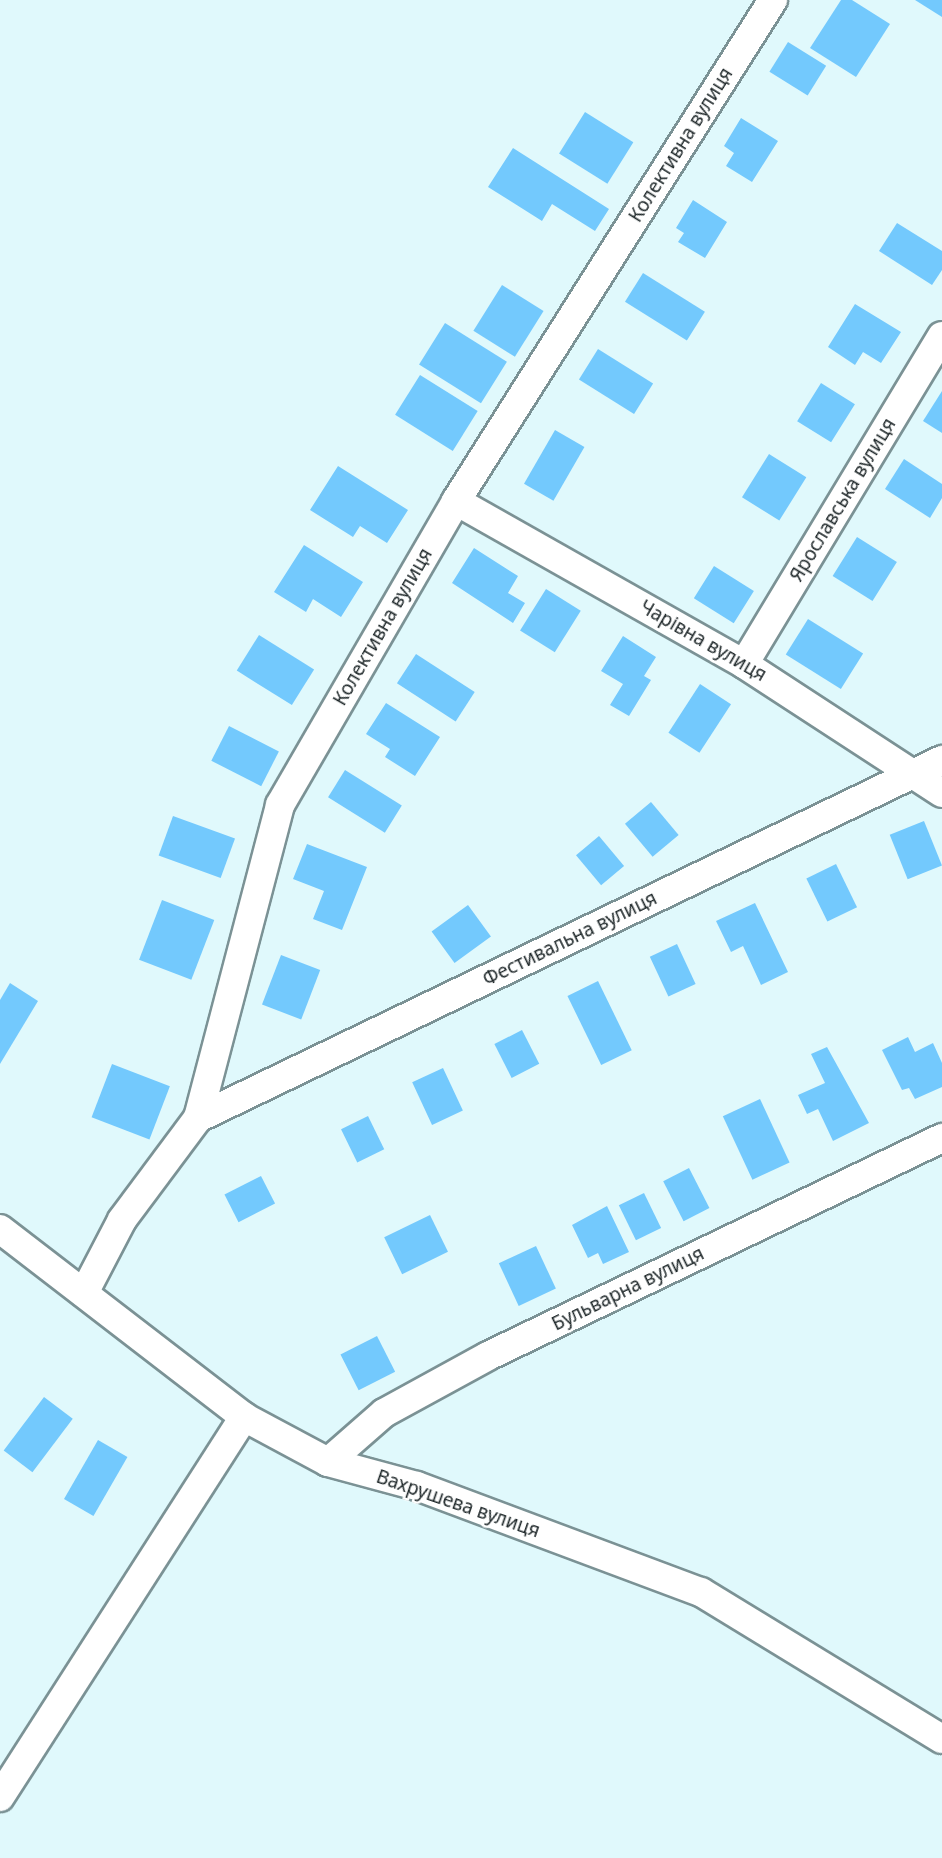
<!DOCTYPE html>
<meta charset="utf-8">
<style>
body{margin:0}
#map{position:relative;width:942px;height:1858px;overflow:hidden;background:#e0f9fc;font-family:"Noto Sans",sans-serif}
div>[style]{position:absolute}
.building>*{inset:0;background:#73c9fd;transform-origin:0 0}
.roads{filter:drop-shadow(2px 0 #7b9295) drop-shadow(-2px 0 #7b9295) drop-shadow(0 2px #7b9295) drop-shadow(0 -2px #7b9295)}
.minor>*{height:28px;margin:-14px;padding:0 14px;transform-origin:14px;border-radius:14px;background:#fff}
span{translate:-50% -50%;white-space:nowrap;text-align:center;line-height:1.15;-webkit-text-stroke:5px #fff;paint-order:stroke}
.street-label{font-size:19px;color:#1e2729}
</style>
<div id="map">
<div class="building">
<div style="clip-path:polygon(841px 0,852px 0,890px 24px,856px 77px,810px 48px)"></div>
<div style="clip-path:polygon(915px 0,942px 0,942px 17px)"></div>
<div style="left:788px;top:42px;width:45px;height:35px;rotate:32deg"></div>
<div style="left:585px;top:112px;width:57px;height:49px;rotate:32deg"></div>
<div style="clip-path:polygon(741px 118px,778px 141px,752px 182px,726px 166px,734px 153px,724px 146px)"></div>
<div style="clip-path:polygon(513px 148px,609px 209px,595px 231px,552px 204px,542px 221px,488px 187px)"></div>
<div style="clip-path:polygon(693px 200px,727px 222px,705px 258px,678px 242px,684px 233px,676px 228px)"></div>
<div style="clip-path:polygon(897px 223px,942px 251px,942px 270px,932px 285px,879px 251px)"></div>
<div style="left:643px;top:273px;width:73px;height:34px;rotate:32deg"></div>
<div style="left:502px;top:285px;width:49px;height:54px;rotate:32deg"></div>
<div style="clip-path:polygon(855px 304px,901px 332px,881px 363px,863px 352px,855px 365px,828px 347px)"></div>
<div style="left:445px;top:323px;width:73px;height:49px;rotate:32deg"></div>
<div style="left:598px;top:349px;width:65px;height:36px;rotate:32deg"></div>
<div style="left:420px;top:375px;width:68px;height:47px;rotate:32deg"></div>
<div style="left:821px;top:383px;width:40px;height:45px;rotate:32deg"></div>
<div style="clip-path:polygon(942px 391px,942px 433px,923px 421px)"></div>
<div style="left:555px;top:430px;width:34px;height:62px;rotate:30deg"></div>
<div style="left:769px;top:454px;width:44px;height:51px;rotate:32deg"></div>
<div style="clip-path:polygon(904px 459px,942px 484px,942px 498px,930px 518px,885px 489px)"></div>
<div style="clip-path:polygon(338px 466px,408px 510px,387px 543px,360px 526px,353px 537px,310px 510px)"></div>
<div style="left:857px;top:537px;width:47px;height:46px;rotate:32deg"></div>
<div style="clip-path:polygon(304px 545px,363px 582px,341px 617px,313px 599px,306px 612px,274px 592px)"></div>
<div style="clip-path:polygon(474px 548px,518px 576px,508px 593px,525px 603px,513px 623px,452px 583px)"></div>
<div style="left:714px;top:566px;width:47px;height:38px;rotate:32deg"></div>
<div style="left:546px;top:589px;width:41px;height:49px;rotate:32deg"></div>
<div style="left:808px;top:619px;width:65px;height:42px;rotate:32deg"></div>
<div style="left:259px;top:635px;width:65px;height:42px;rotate:32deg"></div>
<div style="clip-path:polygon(623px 636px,656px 657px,644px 676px,651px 680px,629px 716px,610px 705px,623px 684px,601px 671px)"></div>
<div style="left:416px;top:654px;width:70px;height:35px;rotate:33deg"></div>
<div style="left:700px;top:684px;width:37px;height:58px;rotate:33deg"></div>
<div style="clip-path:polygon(386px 703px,440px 737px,415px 776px,385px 757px,390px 749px,366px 734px)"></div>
<div style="left:229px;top:726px;width:56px;height:39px;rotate:27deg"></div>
<div style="left:345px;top:770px;width:67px;height:32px;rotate:32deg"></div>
<div style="left:651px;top:802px;width:43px;height:34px;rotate:50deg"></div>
<div style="left:173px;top:816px;width:66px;height:42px;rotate:20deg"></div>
<div style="left:924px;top:821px;width:48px;height:37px;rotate:68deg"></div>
<div style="left:599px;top:836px;width:39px;height:30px;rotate:50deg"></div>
<div style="clip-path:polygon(307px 844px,367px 867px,342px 930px,313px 919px,324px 891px,293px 879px)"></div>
<div style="left:836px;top:864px;width:48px;height:33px;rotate:64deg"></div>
<div style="left:162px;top:900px;width:56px;height:64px;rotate:21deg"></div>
<div style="clip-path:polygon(755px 903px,788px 972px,761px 985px,743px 946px,731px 952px,716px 921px)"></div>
<div style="left:468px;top:905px;width:39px;height:45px;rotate:54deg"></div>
<div style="left:677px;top:944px;width:44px;height:30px;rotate:65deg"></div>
<div style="left:281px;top:955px;width:42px;height:53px;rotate:21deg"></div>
<div style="left:598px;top:981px;width:77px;height:34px;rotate:64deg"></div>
<div style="clip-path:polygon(10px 983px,38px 1001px,0 1064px,0 1000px)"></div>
<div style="left:522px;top:1030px;width:38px;height:31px;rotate:63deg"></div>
<div style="clip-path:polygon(908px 1037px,915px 1052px,933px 1043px,942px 1063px,942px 1087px,915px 1099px,909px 1088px,902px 1090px,882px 1050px)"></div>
<div style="clip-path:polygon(827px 1047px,869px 1123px,833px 1141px,818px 1109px,807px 1114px,798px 1095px,825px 1083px,811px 1054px)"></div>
<div style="left:112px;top:1064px;width:62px;height:57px;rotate:21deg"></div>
<div style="left:443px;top:1068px;width:47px;height:34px;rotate:65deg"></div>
<div style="left:760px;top:1099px;width:70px;height:41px;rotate:65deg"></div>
<div style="left:368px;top:1116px;width:37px;height:30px;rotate:64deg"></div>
<div style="left:689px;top:1168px;width:45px;height:29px;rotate:63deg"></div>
<div style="left:261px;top:1176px;width:31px;height:41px;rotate:63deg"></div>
<div style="left:644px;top:1193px;width:39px;height:28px;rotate:64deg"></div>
<div style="clip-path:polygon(607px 1206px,629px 1252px,603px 1264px,598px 1253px,588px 1258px,572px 1225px)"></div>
<div style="left:430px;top:1215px;width:41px;height:51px;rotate:64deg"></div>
<div style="left:536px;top:1246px;width:47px;height:41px;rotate:65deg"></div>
<div style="left:377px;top:1336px;width:40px;height:41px;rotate:63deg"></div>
<div style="left:44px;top:1397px;width:36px;height:67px;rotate:37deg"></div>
<div style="left:98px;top:1440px;width:34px;height:68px;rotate:30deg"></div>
</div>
<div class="roads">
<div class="minor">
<div style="left:456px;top:501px;width:331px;rotate:29.5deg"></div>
<div style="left:744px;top:664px;width:236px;rotate:33.1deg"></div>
<div style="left:744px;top:664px;width:383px;rotate:-58.9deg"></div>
<div style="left:198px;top:1118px;width:826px;rotate:-25.7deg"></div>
<div style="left:0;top:1229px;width:308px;rotate:37.6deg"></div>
<div style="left:244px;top:1417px;width:95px;rotate:28.2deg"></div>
<div style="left:328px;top:1462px;width:92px;rotate:15.1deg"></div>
<div style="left:417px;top:1486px;width:303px;rotate:20.5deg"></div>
<div style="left:701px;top:1592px;width:282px;rotate:31.4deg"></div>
<div style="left:84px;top:1293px;width:82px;rotate:-62.5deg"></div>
<div style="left:122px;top:1220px;width:127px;rotate:-53.3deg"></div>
<div style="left:198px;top:1118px;width:324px;rotate:-75.3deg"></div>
<div style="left:280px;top:805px;width:351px;rotate:-59.9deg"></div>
<div style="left:456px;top:501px;width:593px;rotate:-57.68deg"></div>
<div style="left:328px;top:1462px;width:74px;rotate:-41.2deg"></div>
<div style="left:384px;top:1413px;width:119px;rotate:-28.7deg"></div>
<div style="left:488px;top:1356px;width:504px;rotate:-25.65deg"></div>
<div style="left:0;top:1797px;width:452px;rotate:-57.3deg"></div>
</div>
</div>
<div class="street-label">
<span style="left:681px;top:145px;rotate:-58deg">Колективна вулиця</span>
<span style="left:843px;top:500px;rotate:-59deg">Ярославська вулиця</span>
<span style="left:383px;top:627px;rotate:-60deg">Колективна вулиця</span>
<span style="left:703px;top:641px;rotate:30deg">Чарівна вулиця</span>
<span style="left:570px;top:939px;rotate:-26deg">Фестивальна вулиця</span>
<span style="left:628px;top:1289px;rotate:-26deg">Бульварна вулиця</span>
<span style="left:458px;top:1504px;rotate:19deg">Вахрушева вулиця</span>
</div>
</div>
